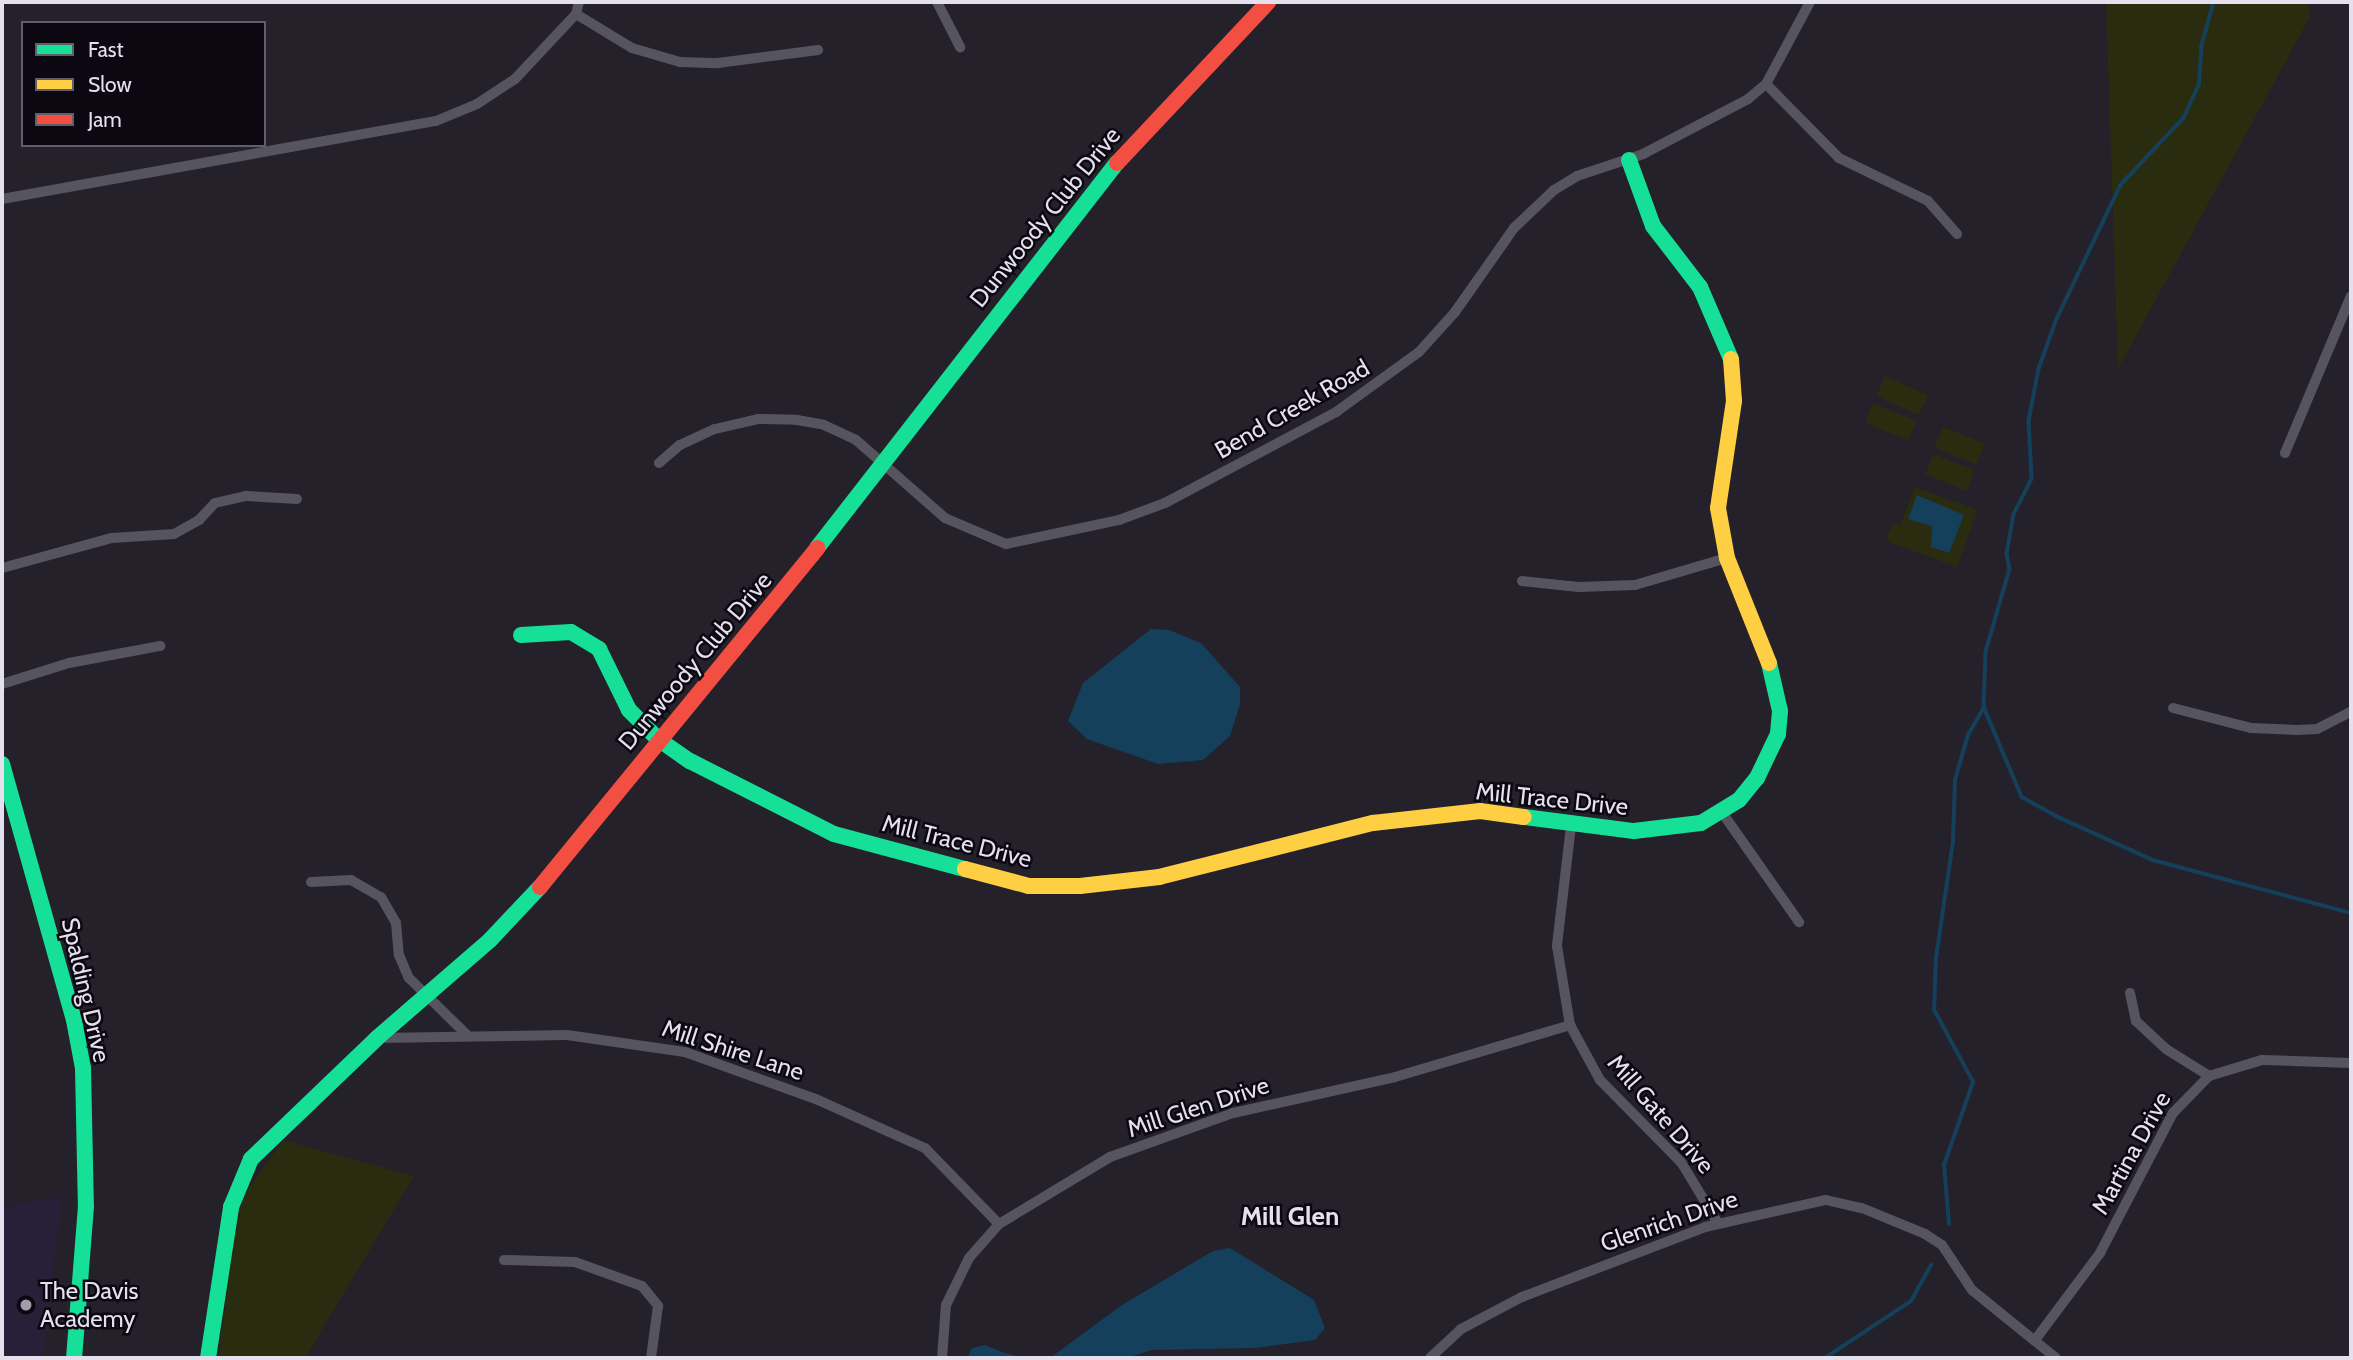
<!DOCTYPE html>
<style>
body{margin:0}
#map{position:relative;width:2353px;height:1360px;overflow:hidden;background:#24212b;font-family:Cabin,sans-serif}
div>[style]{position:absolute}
.built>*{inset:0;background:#272038}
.green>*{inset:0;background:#292c0e;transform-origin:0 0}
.water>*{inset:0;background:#15405b}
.stream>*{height:3.5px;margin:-1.75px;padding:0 1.75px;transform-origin:1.75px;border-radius:1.75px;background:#15405b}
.street>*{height:10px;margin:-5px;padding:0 5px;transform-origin:5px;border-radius:5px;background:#56545e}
.fast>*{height:16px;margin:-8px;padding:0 8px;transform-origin:8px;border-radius:8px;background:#16e098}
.slow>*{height:16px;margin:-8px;padding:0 8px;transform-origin:8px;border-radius:8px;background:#ffcf43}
.jam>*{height:16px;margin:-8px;padding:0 8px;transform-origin:8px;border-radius:8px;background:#f24e42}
.dots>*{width:19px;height:19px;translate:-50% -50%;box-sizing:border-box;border:4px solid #0b0811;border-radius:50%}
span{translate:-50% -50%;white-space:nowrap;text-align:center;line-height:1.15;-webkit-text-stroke:5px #0b0811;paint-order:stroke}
.street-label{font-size:24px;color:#e4e0ee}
.poi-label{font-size:24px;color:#e4e0ee}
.left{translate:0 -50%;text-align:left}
.neighbourhood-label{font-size:26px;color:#e4e0ee;font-weight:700}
.frame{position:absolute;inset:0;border:4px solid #e4e0ee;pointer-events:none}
.legend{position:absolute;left:21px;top:21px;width:245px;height:126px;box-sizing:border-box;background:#0b0811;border:2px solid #625e69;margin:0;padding:9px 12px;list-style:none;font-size:21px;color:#e4e0ee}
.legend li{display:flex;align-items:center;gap:14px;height:35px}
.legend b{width:35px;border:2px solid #625e69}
</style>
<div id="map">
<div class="built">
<div style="clip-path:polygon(62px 1196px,43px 1358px,2px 1358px,2px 1208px)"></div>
</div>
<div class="green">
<div style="clip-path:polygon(2106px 2px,2309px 2px,2310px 17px,2118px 369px)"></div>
<div style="left:1885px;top:376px;width:47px;height:22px;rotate:24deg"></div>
<div style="left:1873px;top:403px;width:47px;height:21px;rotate:23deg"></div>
<div style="left:1943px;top:427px;width:45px;height:22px;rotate:22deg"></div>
<div style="left:1933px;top:454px;width:45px;height:22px;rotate:21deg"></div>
<div style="clip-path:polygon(1915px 487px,1978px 510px,1957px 567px,1886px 541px,1893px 523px,1900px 525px)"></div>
<div style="clip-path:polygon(283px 1140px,414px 1176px,305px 1358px,218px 1358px,236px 1226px,244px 1195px)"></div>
</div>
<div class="water">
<div style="clip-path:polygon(1917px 495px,1964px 515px,1949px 553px,1931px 547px,1932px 526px,1908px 519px)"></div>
<div style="clip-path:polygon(1151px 629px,1169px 630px,1201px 643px,1240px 687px,1240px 704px,1230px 736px,1203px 760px,1158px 764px,1087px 739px,1068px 721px,1083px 683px)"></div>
<div style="clip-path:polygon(1230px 1248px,1314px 1300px,1325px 1328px,1315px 1340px,1256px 1348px,1152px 1350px,1126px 1358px,1050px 1358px,1122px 1305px,1213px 1251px)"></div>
<div style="clip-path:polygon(985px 1345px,1002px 1352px,1023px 1358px,967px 1358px,972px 1348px)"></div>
</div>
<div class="stream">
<div style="left:2214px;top:2px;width:46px;rotate:105.3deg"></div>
<div style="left:2202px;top:46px;width:39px;rotate:94deg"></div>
<div style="left:2199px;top:85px;width:36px;rotate:114deg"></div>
<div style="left:2184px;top:118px;width:92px;rotate:133.2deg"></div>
<div style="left:2121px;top:185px;width:148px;rotate:115.5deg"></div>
<div style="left:2057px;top:319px;width:53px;rotate:109.8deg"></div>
<div style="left:2039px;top:369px;width:53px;rotate:100.9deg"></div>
<div style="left:2029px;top:421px;width:58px;rotate:87deg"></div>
<div style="left:2032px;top:479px;width:39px;rotate:117deg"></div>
<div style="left:2014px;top:514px;width:41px;rotate:99.9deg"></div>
<div style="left:2007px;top:554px;width:15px;rotate:79deg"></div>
<div style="left:2010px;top:569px;width:86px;rotate:106.1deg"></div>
<div style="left:1986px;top:652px;width:55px;rotate:92.1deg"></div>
<div style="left:1984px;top:707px;width:98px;rotate:67.1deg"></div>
<div style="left:2022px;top:797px;width:39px;rotate:29deg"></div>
<div style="left:2056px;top:816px;width:107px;rotate:24.4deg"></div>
<div style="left:2153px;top:860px;width:205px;rotate:15deg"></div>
<div style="left:1949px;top:1224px;width:59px;rotate:-94.8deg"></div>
<div style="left:1944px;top:1165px;width:88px;rotate:-70.7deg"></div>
<div style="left:1973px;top:1082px;width:82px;rotate:-118.4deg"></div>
<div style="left:1934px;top:1010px;width:52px;rotate:-87.8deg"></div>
<div style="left:1936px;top:958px;width:118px;rotate:-81.7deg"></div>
<div style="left:1953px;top:841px;width:61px;rotate:-88.1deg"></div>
<div style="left:1955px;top:780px;width:47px;rotate:-73.9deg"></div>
<div style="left:1968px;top:735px;width:32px;rotate:-60deg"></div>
<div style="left:1825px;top:1358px;width:103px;rotate:-33.5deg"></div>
<div style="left:1911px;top:1301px;width:41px;rotate:-60.9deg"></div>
</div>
<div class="street">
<div style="left:937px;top:2px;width:51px;rotate:62.9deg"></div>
<div style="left:576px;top:14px;width:66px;rotate:31.3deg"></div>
<div style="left:632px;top:48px;width:50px;rotate:16.3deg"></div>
<div style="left:680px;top:62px;width:38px;rotate:2deg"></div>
<div style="left:718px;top:63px;width:101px;rotate:-7.4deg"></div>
<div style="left:1766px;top:84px;width:104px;rotate:45.4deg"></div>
<div style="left:1839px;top:158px;width:99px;rotate:25.8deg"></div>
<div style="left:1928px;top:201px;width:44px;rotate:48.7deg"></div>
<div style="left:2px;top:199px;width:441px;rotate:-10.2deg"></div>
<div style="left:436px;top:121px;width:44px;rotate:-22.5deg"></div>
<div style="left:477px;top:104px;width:45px;rotate:-33.3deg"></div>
<div style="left:515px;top:79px;width:89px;rotate:-46.8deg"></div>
<div style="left:576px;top:14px;width:12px;rotate:-76deg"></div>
<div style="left:2285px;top:453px;width:170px;rotate:-67.2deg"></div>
<div style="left:659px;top:463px;width:28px;rotate:-41deg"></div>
<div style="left:680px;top:445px;width:38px;rotate:-25deg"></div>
<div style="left:715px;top:429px;width:44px;rotate:-13.1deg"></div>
<div style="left:758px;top:419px;width:39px;rotate:1deg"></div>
<div style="left:797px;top:420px;width:27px;rotate:10deg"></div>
<div style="left:824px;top:425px;width:35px;rotate:25deg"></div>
<div style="left:856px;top:440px;width:118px;rotate:41.2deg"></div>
<div style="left:945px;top:518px;width:66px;rotate:23.1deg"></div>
<div style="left:1006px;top:544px;width:116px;rotate:-12deg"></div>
<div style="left:1119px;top:520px;width:49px;rotate:-20.3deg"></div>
<div style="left:1165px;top:503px;width:194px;rotate:-28deg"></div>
<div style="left:1336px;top:412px;width:102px;rotate:-35.9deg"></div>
<div style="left:1419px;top:352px;width:54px;rotate:-48deg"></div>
<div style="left:1455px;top:312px;width:103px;rotate:-54.9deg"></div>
<div style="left:1514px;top:228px;width:55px;rotate:-43.5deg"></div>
<div style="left:1554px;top:190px;width:27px;rotate:-31deg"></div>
<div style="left:1577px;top:176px;width:70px;rotate:-18.4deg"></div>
<div style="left:1643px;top:154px;width:119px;rotate:-27.6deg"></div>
<div style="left:1748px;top:99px;width:23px;rotate:-40deg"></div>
<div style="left:1766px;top:84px;width:93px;rotate:-61.8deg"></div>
<div style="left:2px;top:568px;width:114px;rotate:-15.3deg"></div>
<div style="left:112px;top:538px;width:62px;rotate:-3.7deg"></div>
<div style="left:174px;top:534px;width:29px;rotate:-29deg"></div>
<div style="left:199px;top:520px;width:23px;rotate:-47deg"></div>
<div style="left:215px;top:503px;width:32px;rotate:-13deg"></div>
<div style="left:246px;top:496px;width:51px;rotate:3.4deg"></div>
<div style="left:1522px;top:581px;width:57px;rotate:6deg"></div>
<div style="left:1579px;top:587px;width:56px;rotate:-2deg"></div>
<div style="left:1635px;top:585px;width:96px;rotate:-16.4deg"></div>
<div style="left:2px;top:684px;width:70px;rotate:-17.4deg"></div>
<div style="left:69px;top:663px;width:93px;rotate:-10.6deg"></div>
<div style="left:2173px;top:708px;width:81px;rotate:14.4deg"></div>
<div style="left:2251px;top:728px;width:46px;rotate:2.5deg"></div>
<div style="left:2297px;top:730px;width:20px;rotate:-3deg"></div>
<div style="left:2317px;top:729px;width:38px;rotate:-27deg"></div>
<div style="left:1721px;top:811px;width:136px;rotate:54.9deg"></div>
<div style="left:1571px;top:826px;width:121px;rotate:96.7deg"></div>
<div style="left:1557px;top:946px;width:80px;rotate:80.7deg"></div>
<div style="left:1570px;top:1025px;width:63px;rotate:61.4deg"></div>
<div style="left:1600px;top:1080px;width:115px;rotate:45.4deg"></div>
<div style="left:1681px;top:1162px;width:71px;rotate:58.8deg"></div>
<div style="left:311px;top:882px;width:40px;rotate:-2.9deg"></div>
<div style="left:351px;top:880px;width:34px;rotate:30deg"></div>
<div style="left:381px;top:897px;width:30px;rotate:60deg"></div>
<div style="left:396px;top:923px;width:32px;rotate:85deg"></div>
<div style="left:399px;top:955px;width:25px;rotate:67deg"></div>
<div style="left:409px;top:978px;width:83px;rotate:44.5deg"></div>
<div style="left:2130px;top:993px;width:29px;rotate:78deg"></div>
<div style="left:2136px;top:1021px;width:41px;rotate:43deg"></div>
<div style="left:2166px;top:1049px;width:51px;rotate:32.1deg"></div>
<div style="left:377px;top:1038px;width:190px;rotate:-0.9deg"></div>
<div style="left:567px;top:1035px;width:119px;rotate:8.2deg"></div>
<div style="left:685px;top:1052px;width:141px;rotate:19.8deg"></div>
<div style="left:818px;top:1100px;width:117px;rotate:24.2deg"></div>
<div style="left:925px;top:1148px;width:106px;rotate:45.8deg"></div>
<div style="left:504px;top:1260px;width:71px;rotate:1.6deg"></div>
<div style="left:575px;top:1262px;width:71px;rotate:19.7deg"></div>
<div style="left:642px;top:1286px;width:26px;rotate:51deg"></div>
<div style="left:658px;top:1306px;width:52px;rotate:97.7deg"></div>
<div style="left:2035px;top:1340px;width:109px;rotate:-53.2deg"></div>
<div style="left:2100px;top:1253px;width:158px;rotate:-62.5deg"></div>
<div style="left:2173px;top:1113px;width:52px;rotate:-45.8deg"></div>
<div style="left:2209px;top:1076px;width:55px;rotate:-16.8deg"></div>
<div style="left:2262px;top:1060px;width:89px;rotate:1.9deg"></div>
<div style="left:942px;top:1358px;width:53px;rotate:-85.7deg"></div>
<div style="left:946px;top:1305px;width:52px;rotate:-63.9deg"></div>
<div style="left:969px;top:1258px;width:45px;rotate:-48.6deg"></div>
<div style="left:999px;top:1224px;width:130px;rotate:-31.1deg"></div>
<div style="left:1110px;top:1157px;width:131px;rotate:-19.7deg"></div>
<div style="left:1233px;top:1113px;width:166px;rotate:-12.5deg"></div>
<div style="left:1395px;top:1077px;width:183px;rotate:-16.5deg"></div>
<div style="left:1430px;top:1358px;width:42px;rotate:-43.1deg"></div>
<div style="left:1461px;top:1329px;width:69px;rotate:-27.7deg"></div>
<div style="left:1522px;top:1297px;width:196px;rotate:-20.9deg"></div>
<div style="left:1705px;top:1227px;width:124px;rotate:-12.6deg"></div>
<div style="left:1826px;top:1200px;width:37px;rotate:13deg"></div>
<div style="left:1862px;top:1208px;width:68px;rotate:22.4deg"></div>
<div style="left:1925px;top:1234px;width:20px;rotate:33deg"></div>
<div style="left:1942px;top:1245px;width:54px;rotate:56.3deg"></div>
<div style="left:1972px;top:1290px;width:108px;rotate:39deg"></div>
</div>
<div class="fast">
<div style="left:1629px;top:160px;width:70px;rotate:70deg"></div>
<div style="left:1653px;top:226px;width:77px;rotate:52.4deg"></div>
<div style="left:1700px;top:287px;width:78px;rotate:66.7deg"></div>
<div style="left:817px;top:548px;width:488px;rotate:-52.1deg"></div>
<div style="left:521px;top:635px;width:50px;rotate:-3.4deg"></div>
<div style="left:571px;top:632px;width:33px;rotate:31deg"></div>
<div style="left:599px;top:649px;width:68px;rotate:63.8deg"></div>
<div style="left:629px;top:710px;width:41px;rotate:45deg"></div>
<div style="left:658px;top:739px;width:39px;rotate:35deg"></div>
<div style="left:690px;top:761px;width:161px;rotate:26.9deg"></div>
<div style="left:834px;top:834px;width:136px;rotate:15deg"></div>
<div style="left:2px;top:764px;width:266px;rotate:74.3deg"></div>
<div style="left:74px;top:1020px;width:49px;rotate:79.4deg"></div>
<div style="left:83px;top:1068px;width:138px;rotate:88.8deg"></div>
<div style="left:86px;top:1206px;width:152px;rotate:94.5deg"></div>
<div style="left:1524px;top:817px;width:111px;rotate:7.3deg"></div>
<div style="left:1634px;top:831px;width:67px;rotate:-6.8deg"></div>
<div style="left:1701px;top:823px;width:44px;rotate:-31.2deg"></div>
<div style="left:1739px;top:800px;width:28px;rotate:-51deg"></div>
<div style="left:1757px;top:778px;width:49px;rotate:-64.5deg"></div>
<div style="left:1778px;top:734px;width:23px;rotate:-85deg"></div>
<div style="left:1780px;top:711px;width:49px;rotate:-102.9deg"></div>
<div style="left:208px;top:1358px;width:153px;rotate:-81.3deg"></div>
<div style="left:231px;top:1207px;width:52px;rotate:-67.4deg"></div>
<div style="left:251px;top:1159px;width:175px;rotate:-43.8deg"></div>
<div style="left:377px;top:1038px;width:150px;rotate:-40.9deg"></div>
<div style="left:490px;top:940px;width:73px;rotate:-46.7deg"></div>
</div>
<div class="slow">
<div style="left:1731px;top:359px;width:42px;rotate:85.9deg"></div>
<div style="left:1734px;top:401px;width:108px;rotate:98.5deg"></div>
<div style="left:1718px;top:508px;width:51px;rotate:79.8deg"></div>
<div style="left:1727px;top:558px;width:113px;rotate:68.2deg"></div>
<div style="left:965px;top:869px;width:66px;rotate:14.9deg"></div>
<div style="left:1029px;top:886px;width:51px"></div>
<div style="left:1080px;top:886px;width:80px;rotate:-6.5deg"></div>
<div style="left:1159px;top:877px;width:221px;rotate:-14.2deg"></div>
<div style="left:1373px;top:823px;width:108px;rotate:-6.4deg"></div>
<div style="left:1480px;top:811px;width:44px;rotate:7.8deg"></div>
</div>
<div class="jam">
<div style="left:1117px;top:163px;width:221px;rotate:-46.8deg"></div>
<div style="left:540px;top:887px;width:438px;rotate:-50.7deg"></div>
</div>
<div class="dots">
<div style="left:26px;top:1305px;background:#a19daa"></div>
</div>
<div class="street-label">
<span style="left:1045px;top:217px;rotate:-51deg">Dunwoody Club Drive</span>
<span style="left:1292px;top:409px;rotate:-30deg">Bend Creek Road</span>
<span style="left:695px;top:661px;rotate:-50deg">Dunwoody Club Drive</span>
<span style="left:1552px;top:799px;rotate:6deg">Mill Trace Drive</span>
<span style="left:957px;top:841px;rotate:14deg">Mill Trace Drive</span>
<span style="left:86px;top:990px;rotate:77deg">Spalding Drive</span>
<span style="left:733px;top:1050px;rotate:18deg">Mill Shire Lane</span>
<span style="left:1198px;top:1107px;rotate:-18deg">Mill Glen Drive</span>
<span style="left:1661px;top:1114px;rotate:49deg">Mill Gate Drive</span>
<span style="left:2131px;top:1153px;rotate:-61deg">Martina Drive</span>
<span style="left:1669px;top:1221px;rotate:-19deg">Glenrich Drive</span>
</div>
<div class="poi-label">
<span class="left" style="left:40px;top:1305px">The Davis<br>Academy</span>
</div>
<div class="neighbourhood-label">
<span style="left:1290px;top:1217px">Mill Glen</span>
</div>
<div class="frame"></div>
<ul class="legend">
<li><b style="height:9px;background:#16e098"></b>Fast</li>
<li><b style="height:9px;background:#ffcf43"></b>Slow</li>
<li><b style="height:9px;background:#f24e42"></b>Jam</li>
</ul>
</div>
